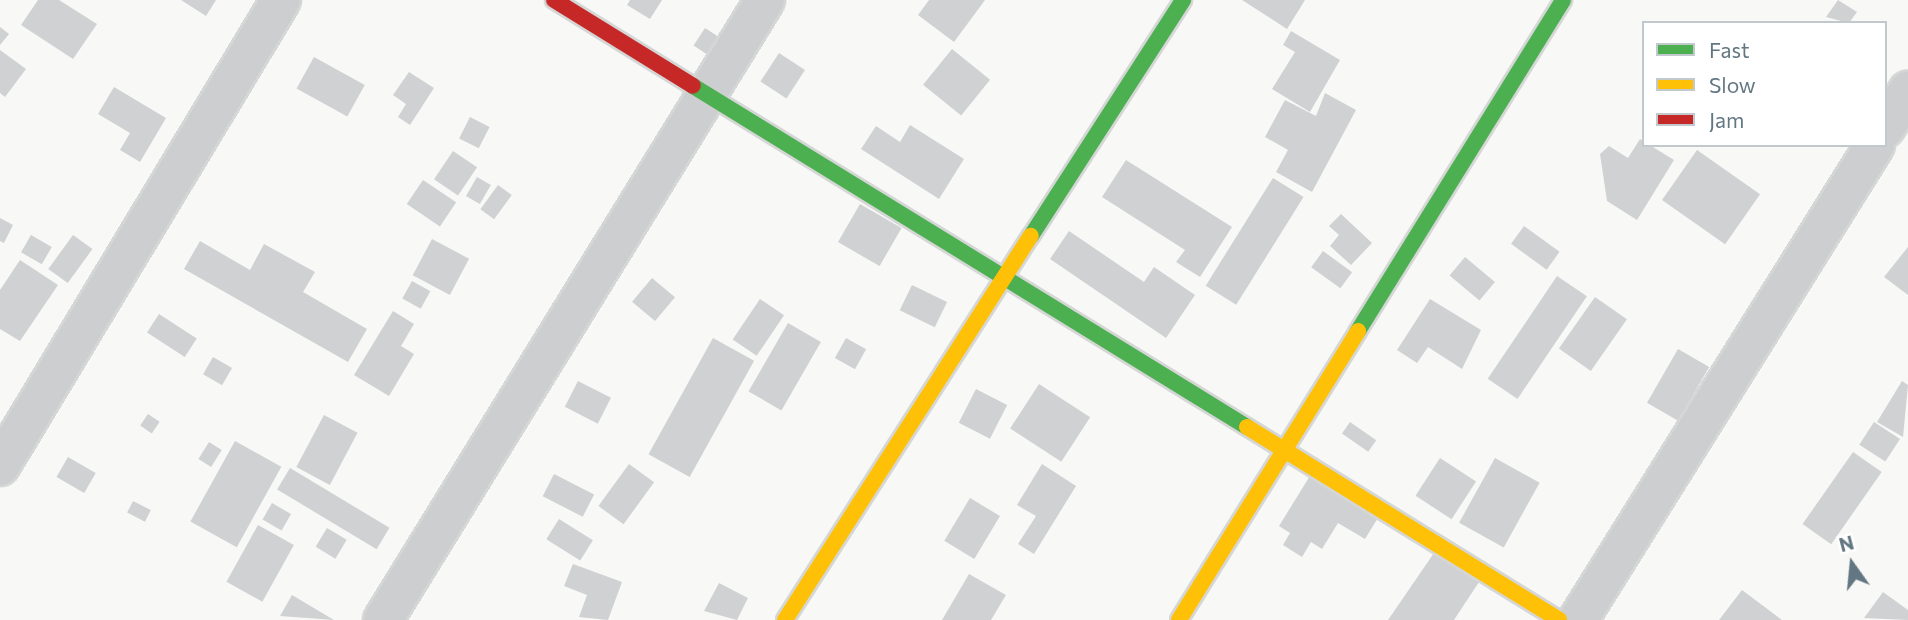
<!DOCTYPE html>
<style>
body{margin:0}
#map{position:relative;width:1908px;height:620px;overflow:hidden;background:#f8f8f7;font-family:Commissioner,sans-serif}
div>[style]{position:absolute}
.building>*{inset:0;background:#cfd1d2;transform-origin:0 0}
.roads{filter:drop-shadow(2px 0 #d5d6d6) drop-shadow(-2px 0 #d5d6d6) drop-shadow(0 2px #d5d6d6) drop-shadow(0 -2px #d5d6d6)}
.street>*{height:38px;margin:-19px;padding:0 19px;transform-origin:19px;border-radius:19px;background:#cdcecf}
.fast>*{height:16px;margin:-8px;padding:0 8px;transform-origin:8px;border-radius:8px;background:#4caf50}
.slow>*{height:16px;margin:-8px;padding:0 8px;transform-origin:8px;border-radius:8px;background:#ffc107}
.jam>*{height:16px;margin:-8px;padding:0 8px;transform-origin:8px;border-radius:8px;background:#c62828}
span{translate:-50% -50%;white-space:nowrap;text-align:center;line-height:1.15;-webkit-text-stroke:7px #fff;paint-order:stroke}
.legend{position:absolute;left:1642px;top:21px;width:245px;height:126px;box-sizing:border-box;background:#fff;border:2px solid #c1c9cd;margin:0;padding:9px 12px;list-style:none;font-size:21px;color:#637782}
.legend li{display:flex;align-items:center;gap:14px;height:35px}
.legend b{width:35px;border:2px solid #c1c9cd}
.north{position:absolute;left:1817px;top:529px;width:70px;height:70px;-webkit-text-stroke:5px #fff;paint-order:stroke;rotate:345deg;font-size:19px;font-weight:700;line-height:28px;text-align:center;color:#637782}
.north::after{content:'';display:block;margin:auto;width:24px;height:32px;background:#637782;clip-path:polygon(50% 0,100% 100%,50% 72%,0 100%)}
</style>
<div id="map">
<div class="building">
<div style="clip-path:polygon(38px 0,59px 0,97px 24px,73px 59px,21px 25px)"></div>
<div style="clip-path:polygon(181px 0,216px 0,206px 16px)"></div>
<div style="clip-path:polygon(630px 0,662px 0,650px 19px,627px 5px)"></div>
<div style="clip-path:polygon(929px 0,985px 0,954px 42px,918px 15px)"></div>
<div style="clip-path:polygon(1242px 0,1305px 0,1287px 29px)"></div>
<div style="clip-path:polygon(1838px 0,1857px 12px,1849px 23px,1826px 17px)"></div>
<div style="clip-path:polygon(0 27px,9px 34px,0 45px)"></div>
<div style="left:705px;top:28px;width:24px;height:21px;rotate:33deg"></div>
<div style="clip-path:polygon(1291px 31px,1340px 60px,1310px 112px,1272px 89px,1295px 52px,1283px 45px)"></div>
<div style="left:952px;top:49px;width:49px;height:46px;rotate:39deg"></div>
<div style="clip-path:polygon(0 50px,26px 69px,5px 97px,0 93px)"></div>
<div style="left:779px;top:53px;width:31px;height:34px;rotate:33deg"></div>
<div style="left:314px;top:57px;width:58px;height:36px;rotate:29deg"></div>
<div style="clip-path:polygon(409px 72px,434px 88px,410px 125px,398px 117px,406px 104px,393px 95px)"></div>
<div style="clip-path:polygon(114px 87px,166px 118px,140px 162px,120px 150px,130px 133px,98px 114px)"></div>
<div style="clip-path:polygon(1325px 93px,1356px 110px,1312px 192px,1276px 172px,1288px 150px,1265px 137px,1285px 100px,1316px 116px)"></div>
<div style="left:470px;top:117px;width:22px;height:24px;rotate:27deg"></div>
<div style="clip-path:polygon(910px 125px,964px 159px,939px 199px,861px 149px,876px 126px,900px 142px)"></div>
<div style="clip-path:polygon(1640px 139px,1674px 160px,1637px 220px,1607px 201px,1600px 154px,1609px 146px,1628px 158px)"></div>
<div style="left:1697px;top:150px;width:77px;height:61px;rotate:35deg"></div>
<div style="left:453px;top:151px;width:29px;height:34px;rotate:34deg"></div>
<div style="clip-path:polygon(1126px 160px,1232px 227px,1200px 277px,1176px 262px,1185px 250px,1102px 197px)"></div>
<div style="left:477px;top:177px;width:16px;height:22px;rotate:30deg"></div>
<div style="left:1273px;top:178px;width:36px;height:127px;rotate:32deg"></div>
<div style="left:423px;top:180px;width:40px;height:29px;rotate:34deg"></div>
<div style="left:498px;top:185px;width:17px;height:30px;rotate:36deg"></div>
<div style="left:860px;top:204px;width:48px;height:44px;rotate:30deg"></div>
<div style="clip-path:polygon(1341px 214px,1372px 243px,1351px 265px,1330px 246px,1339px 235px,1329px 226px)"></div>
<div style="clip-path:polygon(0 218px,13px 225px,4px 243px,0 241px)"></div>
<div style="left:1524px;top:226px;width:44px;height:22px;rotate:36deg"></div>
<div style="clip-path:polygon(1069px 231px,1144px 282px,1154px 267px,1195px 295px,1166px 338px,1050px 259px)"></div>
<div style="left:31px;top:235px;width:24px;height:20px;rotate:30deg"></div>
<div style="left:73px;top:235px;width:24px;height:42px;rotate:36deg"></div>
<div style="left:432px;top:239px;width:42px;height:41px;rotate:28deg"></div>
<div style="clip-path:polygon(200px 241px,250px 270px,264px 244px,315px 272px,303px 292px,367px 329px,348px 362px,184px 269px)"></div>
<div style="clip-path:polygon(1908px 247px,1908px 295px,1884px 277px)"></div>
<div style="left:1323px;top:251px;width:36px;height:20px;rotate:36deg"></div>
<div style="left:1465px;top:257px;width:39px;height:24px;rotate:40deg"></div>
<div style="clip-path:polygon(20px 260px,58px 285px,20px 341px,0 329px,0 290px)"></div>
<div style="left:1557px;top:276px;width:36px;height:124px;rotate:34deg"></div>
<div style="left:652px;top:278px;width:30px;height:31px;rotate:40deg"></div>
<div style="left:412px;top:281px;width:21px;height:20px;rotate:29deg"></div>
<div style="left:912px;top:285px;width:39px;height:28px;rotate:26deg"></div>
<div style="left:1595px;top:297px;width:39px;height:63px;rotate:35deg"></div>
<div style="left:760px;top:299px;width:29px;height:49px;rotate:34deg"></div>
<div style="clip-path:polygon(1430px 299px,1481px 330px,1462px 369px,1428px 347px,1417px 363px,1397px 350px)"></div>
<div style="clip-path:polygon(393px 311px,414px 324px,401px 346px,414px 354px,389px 396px,354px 375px)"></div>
<div style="left:159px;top:314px;width:45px;height:22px;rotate:33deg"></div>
<div style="left:788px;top:323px;width:38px;height:79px;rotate:30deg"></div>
<div style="left:713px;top:338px;width:47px;height:133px;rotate:29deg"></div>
<div style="left:846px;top:338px;width:23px;height:23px;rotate:29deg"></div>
<div style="left:1678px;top:349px;width:36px;height:62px;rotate:30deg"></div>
<div style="left:213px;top:357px;width:22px;height:20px;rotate:30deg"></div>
<div style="left:578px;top:381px;width:37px;height:29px;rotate:27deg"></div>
<div style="clip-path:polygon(1902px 381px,1908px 385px,1903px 437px,1877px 422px)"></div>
<div style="left:1039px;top:384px;width:61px;height:53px;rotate:33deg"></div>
<div style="left:976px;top:389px;width:35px;height:38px;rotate:27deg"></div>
<div style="left:148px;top:414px;width:14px;height:14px;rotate:34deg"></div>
<div style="left:324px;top:415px;width:38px;height:59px;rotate:28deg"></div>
<div style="left:1350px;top:422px;width:32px;height:14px;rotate:35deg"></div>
<div style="left:1874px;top:422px;width:31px;height:27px;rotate:33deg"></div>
<div style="left:235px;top:441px;width:53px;height:92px;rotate:29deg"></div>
<div style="left:209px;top:442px;width:15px;height:20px;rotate:32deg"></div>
<div style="left:1853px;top:452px;width:35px;height:88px;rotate:35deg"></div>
<div style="left:68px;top:457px;width:32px;height:23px;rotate:30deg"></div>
<div style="left:1440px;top:458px;width:43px;height:45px;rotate:33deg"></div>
<div style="left:1495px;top:458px;width:51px;height:74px;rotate:29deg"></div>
<div style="left:629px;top:464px;width:31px;height:52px;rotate:36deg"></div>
<div style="clip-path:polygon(1042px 464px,1076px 486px,1034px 554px,1018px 544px,1036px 516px,1017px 505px)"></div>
<div style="left:290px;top:468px;width:116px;height:25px;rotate:31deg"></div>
<div style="clip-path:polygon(1313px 471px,1381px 513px,1365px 539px,1338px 523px,1322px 549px,1311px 542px,1302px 557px,1283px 545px,1290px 533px,1279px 526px)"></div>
<div style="left:554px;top:474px;width:45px;height:25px;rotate:27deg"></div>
<div style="left:970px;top:498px;width:35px;height:50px;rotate:31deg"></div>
<div style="left:133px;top:501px;width:20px;height:13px;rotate:27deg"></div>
<div style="left:272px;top:503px;width:22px;height:19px;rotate:30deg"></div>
<div style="left:559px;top:519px;width:40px;height:24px;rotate:32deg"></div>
<div style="left:258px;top:525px;width:41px;height:65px;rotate:29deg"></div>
<div style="left:327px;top:528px;width:23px;height:22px;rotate:31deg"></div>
<div style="clip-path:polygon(1434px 553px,1479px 582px,1454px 620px,1388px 620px)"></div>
<div style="clip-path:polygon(573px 564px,622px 582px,608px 620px,579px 617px,587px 595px,564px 586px)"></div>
<div style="clip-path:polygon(969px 574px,1006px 595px,991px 620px,942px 620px)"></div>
<div style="clip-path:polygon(719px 583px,748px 598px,737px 620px,704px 611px)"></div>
<div style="clip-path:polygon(1742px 590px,1782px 620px,1719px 620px)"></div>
<div style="clip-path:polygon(1883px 592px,1908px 610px,1908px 620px,1864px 618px)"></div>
<div style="clip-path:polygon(292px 595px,334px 620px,280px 616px)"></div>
</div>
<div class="roads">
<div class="street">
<div style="left:1885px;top:128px;width:44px;rotate:-58.1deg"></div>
<div style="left:0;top:466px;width:544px;rotate:-58.91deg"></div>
<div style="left:383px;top:620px;width:728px;rotate:-58.36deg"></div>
<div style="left:1578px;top:620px;width:560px;rotate:-57.98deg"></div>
</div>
<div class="fast">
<div style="left:693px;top:86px;width:651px;rotate:31.61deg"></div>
<div style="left:1031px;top:236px;width:281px;rotate:-57.2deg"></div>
<div style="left:1358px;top:331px;width:389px;rotate:-58.2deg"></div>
</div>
<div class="slow">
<div style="left:1247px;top:427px;width:367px;rotate:31.7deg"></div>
<div style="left:785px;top:620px;width:456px;rotate:-57.4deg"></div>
<div style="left:1179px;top:620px;width:340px;rotate:-58.2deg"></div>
</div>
<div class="jam">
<div style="left:554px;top:0;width:163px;rotate:31.7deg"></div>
</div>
</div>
<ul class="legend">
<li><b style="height:9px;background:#4caf50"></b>Fast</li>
<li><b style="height:9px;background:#ffc107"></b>Slow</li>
<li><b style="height:9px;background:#c62828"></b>Jam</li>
</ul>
<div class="north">N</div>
</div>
